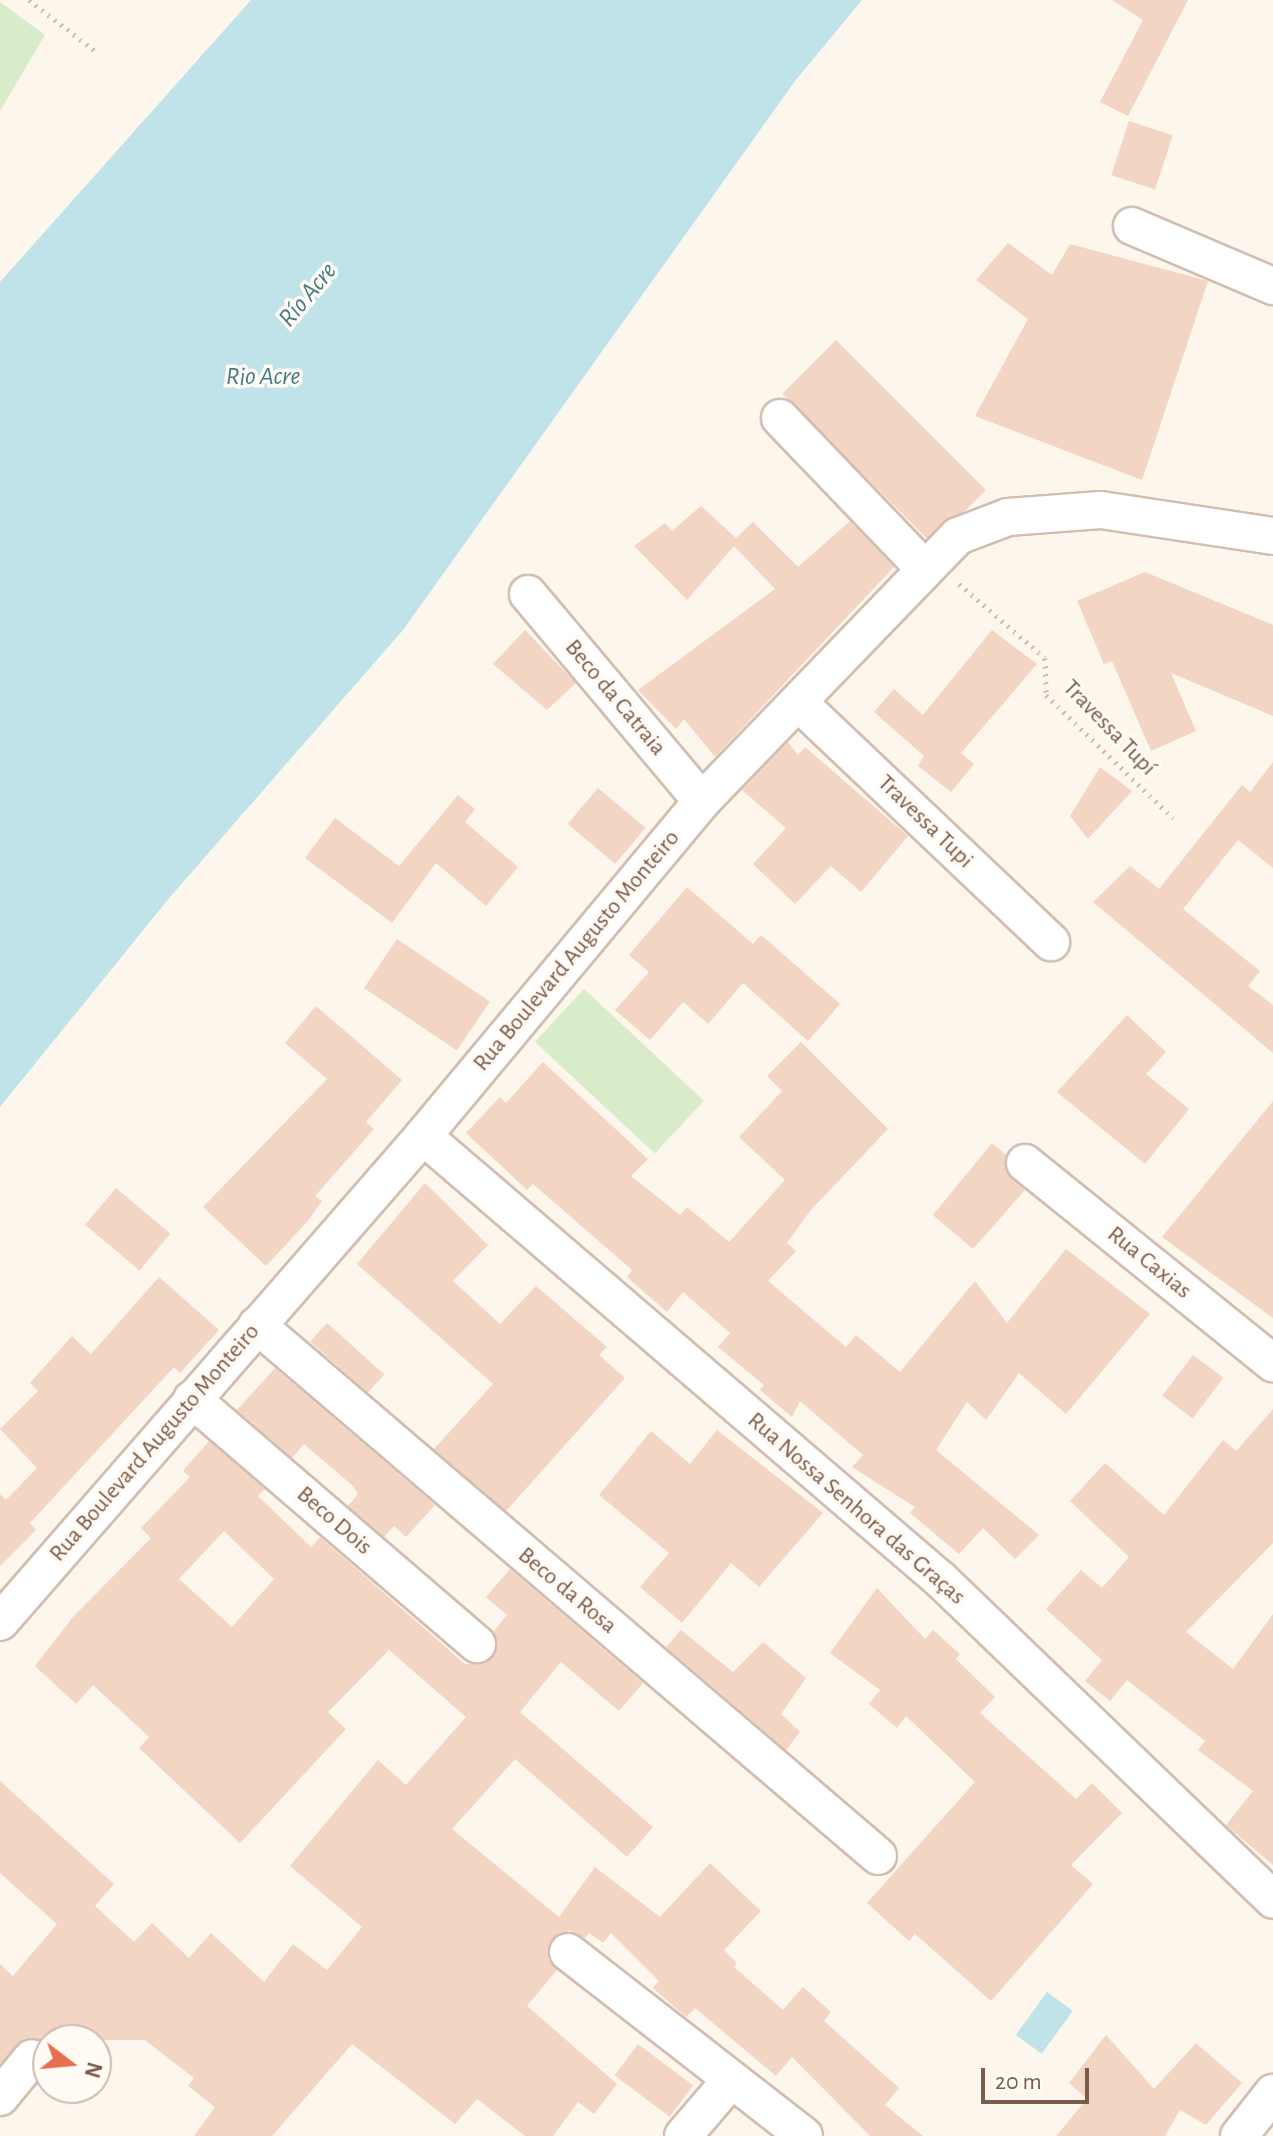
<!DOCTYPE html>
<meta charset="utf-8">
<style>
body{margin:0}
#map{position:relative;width:1273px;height:2136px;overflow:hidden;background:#fdf6ec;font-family:"Alegreya Sans",sans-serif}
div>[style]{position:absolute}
.green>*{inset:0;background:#d8ecc9;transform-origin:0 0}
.water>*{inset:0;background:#bfe3e8;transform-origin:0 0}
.building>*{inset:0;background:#f3d5c3;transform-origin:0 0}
.path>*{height:5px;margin-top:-2.5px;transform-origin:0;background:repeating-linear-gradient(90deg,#d9b8a5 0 2px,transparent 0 8px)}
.roads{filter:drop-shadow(2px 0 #d1beb0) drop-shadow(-2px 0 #d1beb0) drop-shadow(0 2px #d1beb0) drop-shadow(0 -2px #d1beb0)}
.minor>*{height:36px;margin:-18px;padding:0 18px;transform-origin:18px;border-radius:18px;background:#fff}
span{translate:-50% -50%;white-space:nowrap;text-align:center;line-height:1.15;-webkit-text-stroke:7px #fffaf3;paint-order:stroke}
.street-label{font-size:24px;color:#7a5c4d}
.water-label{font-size:26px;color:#437c86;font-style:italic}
.north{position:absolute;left:32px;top:2024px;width:80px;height:80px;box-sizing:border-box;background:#fffaf3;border:2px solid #cabbb1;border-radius:50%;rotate:106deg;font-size:22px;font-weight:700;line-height:32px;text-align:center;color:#7a5c4d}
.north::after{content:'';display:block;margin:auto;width:28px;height:36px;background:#e76f51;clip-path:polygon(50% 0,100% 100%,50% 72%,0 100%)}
.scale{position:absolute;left:981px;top:2068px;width:108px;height:36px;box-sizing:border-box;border:4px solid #7a5c4d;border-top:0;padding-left:10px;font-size:24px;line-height:28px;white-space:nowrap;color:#7a5c4d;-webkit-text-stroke:6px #fffaf3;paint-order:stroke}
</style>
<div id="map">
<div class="green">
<div style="clip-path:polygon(0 2px,45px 35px,0 111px)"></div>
<div style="left:584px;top:989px;width:164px;height:72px;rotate:43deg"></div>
</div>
<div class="water">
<div style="clip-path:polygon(251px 0,862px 0,795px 81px,403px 630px,170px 897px,0 1107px,0 282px)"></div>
<div style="left:1047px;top:1992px;width:32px;height:53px;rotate:36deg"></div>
</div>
<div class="building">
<div style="clip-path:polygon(1112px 0,1188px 0,1128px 116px,1100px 102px,1143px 20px)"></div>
<div style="left:1129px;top:121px;width:46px;height:57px;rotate:18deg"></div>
<div style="clip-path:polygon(1008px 243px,1052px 275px,1070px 244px,1208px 281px,1142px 480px,975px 416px,1028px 319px,976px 280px)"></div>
<div style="left:836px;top:340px;width:212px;height:76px;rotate:45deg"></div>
<div style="clip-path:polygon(701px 506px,736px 538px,753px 522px,798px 567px,850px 521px,894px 567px,715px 757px,684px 719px,676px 729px,638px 690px,775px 589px,734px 546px,687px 600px,634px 546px,665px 523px,672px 531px)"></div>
<div style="clip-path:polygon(1145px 572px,1273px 625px,1273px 716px,1171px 673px,1196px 731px,1151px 751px,1112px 661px,1104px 664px,1077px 601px)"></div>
<div style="clip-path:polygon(525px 630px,576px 683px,547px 710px,493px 664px)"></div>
<div style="clip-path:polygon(992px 630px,1037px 664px,961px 753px,974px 764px,951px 792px,918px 766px,924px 756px,874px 712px,894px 689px,923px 715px)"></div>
<div style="clip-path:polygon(788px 742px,798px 755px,805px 747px,908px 836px,861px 892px,831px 866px,795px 904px,753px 864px,786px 828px,742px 790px)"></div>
<div style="clip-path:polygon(1273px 762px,1273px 868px,1238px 840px,1183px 909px,1260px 971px,1248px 986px,1273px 1005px,1273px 1053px,1093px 902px,1130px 866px,1159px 889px,1242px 785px,1250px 792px)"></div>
<div style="clip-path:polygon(1100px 767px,1132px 791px,1088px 839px,1070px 816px)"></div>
<div style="left:598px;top:788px;width:62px;height:47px;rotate:40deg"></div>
<div style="clip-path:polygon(458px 795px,475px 809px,465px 822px,518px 867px,486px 906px,436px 863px,392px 923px,305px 858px,335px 818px,399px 866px)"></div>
<div style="clip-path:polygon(687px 887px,753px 944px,761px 935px,840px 1004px,808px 1041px,743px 983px,708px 1024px,683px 1002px,650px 1040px,615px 1010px,649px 972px,629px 955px)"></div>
<div style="left:397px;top:939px;width:112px;height:59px;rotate:34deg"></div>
<div style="clip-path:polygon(316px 1006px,402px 1080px,366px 1122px,374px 1129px,315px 1196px,322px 1201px,307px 1222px,266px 1266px,203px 1207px,327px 1079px,285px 1043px)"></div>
<div style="clip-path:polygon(1127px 1015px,1166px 1052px,1146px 1074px,1189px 1109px,1145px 1164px,1057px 1092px)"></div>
<div style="clip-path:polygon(801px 1042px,888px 1129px,810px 1211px,787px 1243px,796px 1251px,768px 1281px,846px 1347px,856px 1335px,900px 1372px,975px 1281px,1007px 1323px,1066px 1249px,1150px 1314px,1066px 1414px,1019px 1373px,986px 1420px,967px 1402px,936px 1450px,1039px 1535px,1015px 1559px,983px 1528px,959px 1554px,910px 1513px,915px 1507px,852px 1467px,863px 1455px,800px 1401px,792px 1417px,760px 1390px,764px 1385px,718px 1347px,730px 1333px,683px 1292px,667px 1312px,627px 1277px,632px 1270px,533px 1184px,527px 1190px,466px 1133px,500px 1097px,506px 1103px,543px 1062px,648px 1159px,631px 1176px,680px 1215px,687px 1207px,729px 1242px,785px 1180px,739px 1137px,782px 1091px,767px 1076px)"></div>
<div style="clip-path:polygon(1273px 1101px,1273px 1318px,1162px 1237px)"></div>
<div style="clip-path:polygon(992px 1143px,1006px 1155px,1006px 1171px,1025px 1190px,973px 1249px,933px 1215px)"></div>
<div style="clip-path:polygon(425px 1183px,488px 1245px,453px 1281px,500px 1324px,536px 1286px,607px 1347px,599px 1355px,625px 1378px,506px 1511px,434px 1449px,493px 1384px,357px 1264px)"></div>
<div style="left:116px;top:1188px;width:71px;height:48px;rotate:40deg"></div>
<div style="clip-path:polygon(159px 1277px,219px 1330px,180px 1373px,174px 1367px,30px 1523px,36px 1530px,0 1566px,0 1494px,6px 1500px,37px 1468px,0 1429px,38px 1391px,30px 1383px,72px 1336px,91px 1354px)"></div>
<div style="left:327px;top:1323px;width:77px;height:25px;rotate:42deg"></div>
<div style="left:1193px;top:1355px;width:38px;height:51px;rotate:37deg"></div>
<div style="clip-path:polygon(275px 1368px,435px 1505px,406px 1537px,394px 1526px,384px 1537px,348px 1506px,358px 1494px,354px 1487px,304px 1444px,292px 1458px,237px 1410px)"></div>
<div style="clip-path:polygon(1273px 1409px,1273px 1543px,1186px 1632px,1233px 1669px,1273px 1614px,1273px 1865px,1226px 1825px,1253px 1791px,1198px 1750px,1205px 1741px,1127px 1680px,1110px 1701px,1085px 1681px,1102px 1660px,1046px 1609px,1081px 1570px,1102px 1588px,1129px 1557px,1070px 1501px,1105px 1463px,1164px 1515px,1223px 1440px,1236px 1451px)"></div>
<div style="clip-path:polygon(717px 1430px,823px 1513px,759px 1587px,731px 1563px,682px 1623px,640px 1587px,669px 1553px,599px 1495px,651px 1431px,690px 1464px)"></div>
<div style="clip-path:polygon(evenodd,209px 1441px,265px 1489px,258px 1496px,311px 1547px,320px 1537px,465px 1664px,485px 1663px,497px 1649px,493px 1632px,507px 1615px,486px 1597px,510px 1569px,643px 1683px,619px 1711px,561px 1662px,520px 1712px,653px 1827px,627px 1857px,515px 1759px,452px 1829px,559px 1917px,595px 1867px,660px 1917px,710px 1863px,761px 1911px,724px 1950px,737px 1963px,734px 1967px,783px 2010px,803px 1987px,831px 2012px,824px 2021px,899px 2088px,885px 2105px,923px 2136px,870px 2136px,792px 2057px,776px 2076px,695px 2008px,686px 2017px,653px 1988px,659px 1981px,611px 1933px,603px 1943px,589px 1933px,585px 1938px,570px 1931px,552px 1939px,548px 1959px,557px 1970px,527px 2006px,617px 2084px,594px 2114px,578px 2102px,553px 2136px,525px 2136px,477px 2099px,455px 2124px,352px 2044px,272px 2136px,194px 2136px,215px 2107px,188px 2086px,194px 2078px,145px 2040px,48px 2040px,48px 2045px,25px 2038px,0 2064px,0 1964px,13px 1976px,57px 1924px,0 1873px,0 1781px,114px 1884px,95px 1906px,134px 1942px,152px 1923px,189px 1958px,211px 1933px,264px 1982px,293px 1944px,327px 1970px,362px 1927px,290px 1866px,378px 1760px,406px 1785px,466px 1717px,389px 1650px,328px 1712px,346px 1729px,240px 1843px,139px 1748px,149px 1737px,93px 1685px,76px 1704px,35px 1666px,73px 1617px,151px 1538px,141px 1528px,190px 1477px,183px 1471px,209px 1441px,224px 1531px,274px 1579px,232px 1627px,179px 1579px,224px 1531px)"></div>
<div style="clip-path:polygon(877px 1588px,925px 1639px,933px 1630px,960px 1654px,956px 1659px,995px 1697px,980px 1713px,1076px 1799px,1092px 1783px,1122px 1813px,1071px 1865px,1093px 1884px,991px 2001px,915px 1934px,909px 1941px,867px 1903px,975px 1782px,906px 1716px,897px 1728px,869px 1704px,880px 1690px,830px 1653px)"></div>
<div style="clip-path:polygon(681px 1630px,733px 1672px,763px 1642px,806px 1678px,781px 1714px,800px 1732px,786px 1750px,666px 1647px)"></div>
<div style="clip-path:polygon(1106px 2035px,1154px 2089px,1196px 2043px,1242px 2083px,1206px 2125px,1180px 2110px,1165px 2136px,1056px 2136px,1087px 2099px,1069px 2083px)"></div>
<div style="left:638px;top:2044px;width:69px;height:39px;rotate:37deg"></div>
</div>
<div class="path">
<div style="left:29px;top:0;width:88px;rotate:37.6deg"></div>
<div style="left:959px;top:584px;width:113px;rotate:40.7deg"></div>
<div style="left:1045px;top:658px;width:37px;rotate:88deg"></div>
<div style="left:1046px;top:695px;width:177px;rotate:44.1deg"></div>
</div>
<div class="roads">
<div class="minor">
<div style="left:1132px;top:226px;width:153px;rotate:23.1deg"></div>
<div style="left:780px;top:418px;width:207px;rotate:46.2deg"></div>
<div style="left:528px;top:594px;width:270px;rotate:50deg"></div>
<div style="left:798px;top:702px;width:349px;rotate:43.5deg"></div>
<div style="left:423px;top:1136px;width:682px;rotate:40.6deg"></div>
<div style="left:941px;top:1580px;width:461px;rotate:43.9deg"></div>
<div style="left:1025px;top:1163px;width:319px;rotate:38.9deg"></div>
<div style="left:257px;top:1325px;width:817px;rotate:40.53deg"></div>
<div style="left:192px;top:1399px;width:376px;rotate:40.7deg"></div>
<div style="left:0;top:1622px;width:644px;rotate:-48.96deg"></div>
<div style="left:423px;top:1136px;width:436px;rotate:-50.2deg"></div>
<div style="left:702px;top:801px;width:368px;rotate:-46deg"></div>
<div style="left:958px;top:536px;width:53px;rotate:-20.8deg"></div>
<div style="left:1008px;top:517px;width:93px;rotate:-4.3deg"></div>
<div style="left:1101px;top:510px;width:174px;rotate:8.6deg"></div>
<div style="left:568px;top:1952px;width:299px;rotate:37.9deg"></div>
<div style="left:0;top:2097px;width:50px;rotate:-50.6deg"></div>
<div style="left:683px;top:2136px;width:74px;rotate:-49.4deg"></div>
<div style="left:1239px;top:2136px;width:55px;rotate:-51.7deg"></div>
</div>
</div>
<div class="street-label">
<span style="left:615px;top:698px;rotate:50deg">Beco da Catraia</span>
<span style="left:1109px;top:728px;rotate:46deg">Travessa Tupí</span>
<span style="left:925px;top:822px;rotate:44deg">Travessa Tupi</span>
<span style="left:577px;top:951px;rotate:-50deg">Rua Boulevard Augusto Monteiro</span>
<span style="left:1149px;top:1263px;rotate:39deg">Rua Caxias</span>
<span style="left:155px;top:1443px;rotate:-49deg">Rua Boulevard Augusto Monteiro</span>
<span style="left:856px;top:1509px;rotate:41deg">Rua Nossa Senhora das Graças</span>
<span style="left:334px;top:1521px;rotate:41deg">Beco Dois</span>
<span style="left:567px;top:1591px;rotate:40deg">Beco da Rosa</span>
</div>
<div class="water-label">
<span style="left:308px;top:295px;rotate:-50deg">Río Acre</span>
<span style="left:263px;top:377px">Rio Acre</span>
</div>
<div class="north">N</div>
<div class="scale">20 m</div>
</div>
